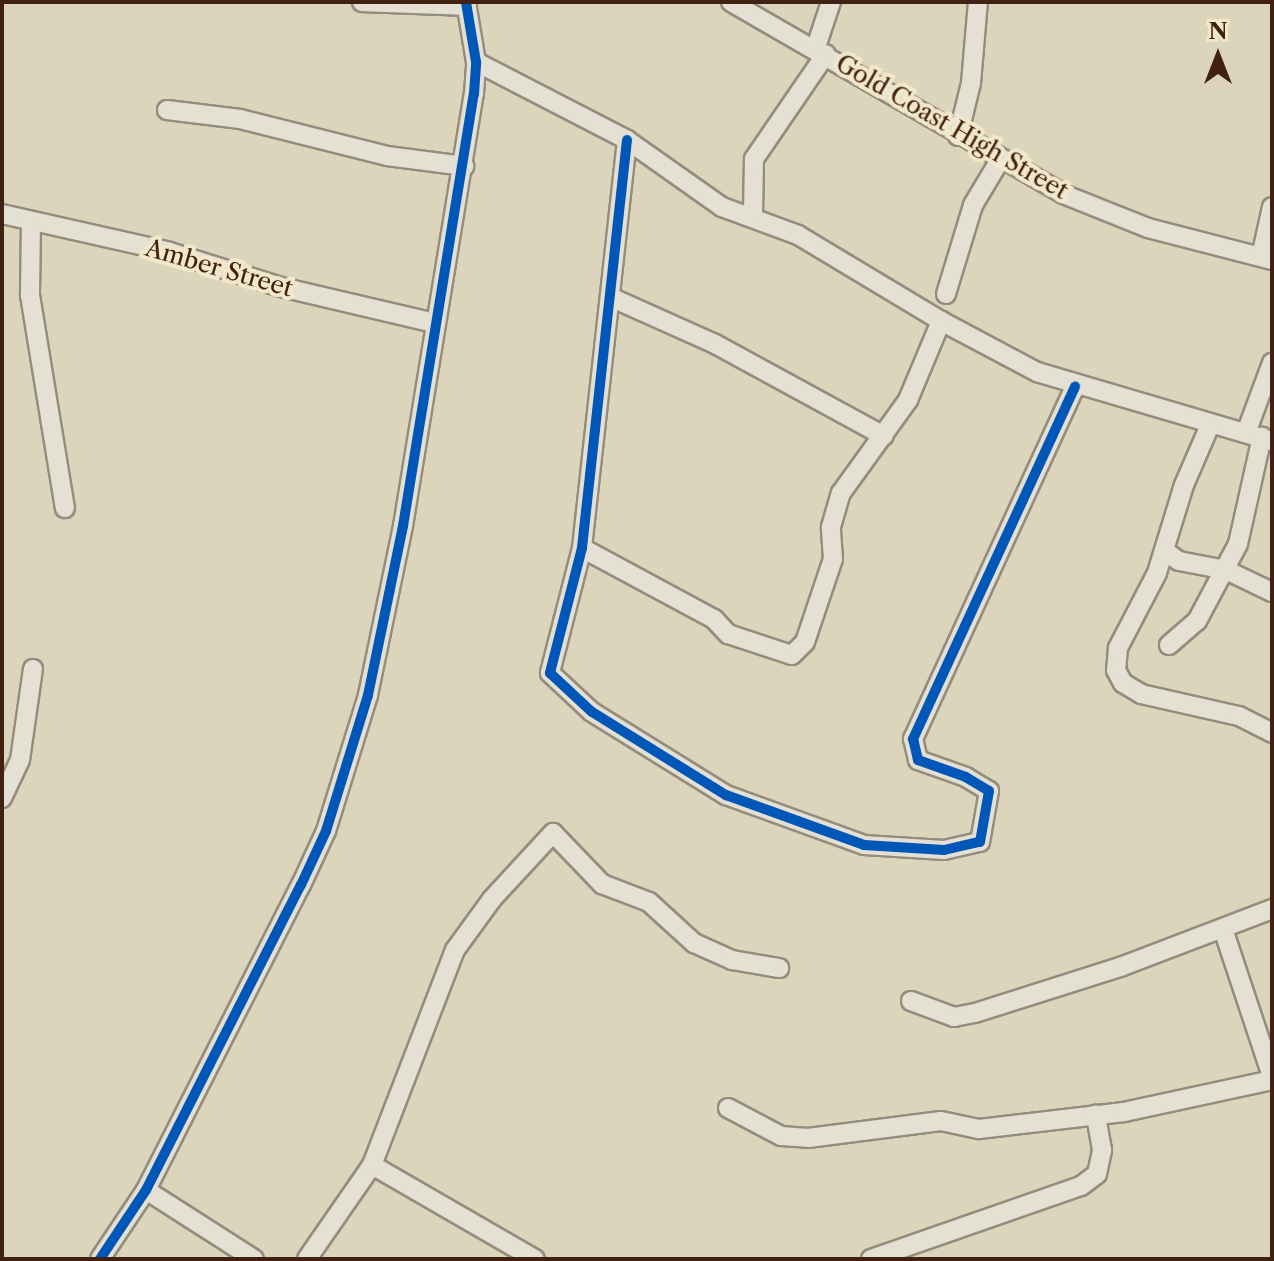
<!DOCTYPE html>
<style>
body{margin:0}
#map{position:relative;width:1274px;height:1261px;overflow:hidden;background:#dcd5bc;font-family:"Libre Caslon Text",serif}
div>[style]{position:absolute}
.roads{filter:drop-shadow(2px 0 #948c7d) drop-shadow(-2px 0 #948c7d) drop-shadow(0 2px #948c7d) drop-shadow(0 -2px #948c7d)}
.minor>*{height:18px;margin:-9px;padding:0 9px;transform-origin:9px;border-radius:9px;background:#e4e0d3}
.cycleway>*{height:10px;margin:-5px;padding:0 5px;transform-origin:5px;border-radius:5px;background:#0057b8}
span{translate:-50% -50%;white-space:nowrap;text-align:center;line-height:1.15;-webkit-text-stroke:8px #f1e8cb;paint-order:stroke}
.street-label{font-size:24px;color:#412111}
.frame{position:absolute;inset:0;border:4px solid #412111;pointer-events:none}
.north{position:absolute;left:1178px;top:16px;width:80px;height:80px;-webkit-text-stroke:6px #f1e8cb;paint-order:stroke;rotate:0deg;font-size:22px;font-weight:700;line-height:32px;text-align:center;color:#412111}
.north::after{content:'';display:block;margin:auto;width:28px;height:36px;background:#412111;clip-path:polygon(50% 0,100% 100%,50% 72%,0 100%)}
</style>
<div id="map">
<div class="roads">
<div class="minor">
<div style="left:362px;top:2px;width:105px;rotate:2.2deg"></div>
<div style="left:731px;top:2px;width:384px;rotate:30deg"></div>
<div style="left:1063px;top:194px;width:92px;rotate:21.8deg"></div>
<div style="left:1148px;top:228px;width:128px;rotate:14.5deg"></div>
<div style="left:816px;top:47px;width:47px;rotate:-71.6deg"></div>
<div style="left:476px;top:62px;width:170px;rotate:27.3deg"></div>
<div style="left:627px;top:140px;width:116px;rotate:35.2deg"></div>
<div style="left:722px;top:207px;width:81px;rotate:20.2deg"></div>
<div style="left:798px;top:235px;width:167px;rotate:31deg"></div>
<div style="left:941px;top:321px;width:109px;rotate:28deg"></div>
<div style="left:1037px;top:372px;width:245px;rotate:16.4deg"></div>
<div style="left:167px;top:110px;width:74px;rotate:7deg"></div>
<div style="left:240px;top:119px;width:152px;rotate:14.1deg"></div>
<div style="left:387px;top:156px;width:78px;rotate:7.4deg"></div>
<div style="left:958px;top:136px;width:55px;rotate:-76.2deg"></div>
<div style="left:971px;top:83px;width:81px;rotate:-85.1deg"></div>
<div style="left:627px;top:140px;width:410px;rotate:96.3deg"></div>
<div style="left:582px;top:548px;width:129px;rotate:104.4deg"></div>
<div style="left:550px;top:673px;width:57px;rotate:42.9deg"></div>
<div style="left:592px;top:712px;width:158px;rotate:31.8deg"></div>
<div style="left:726px;top:795px;width:147px;rotate:19.9deg"></div>
<div style="left:864px;top:845px;width:80px;rotate:3.6deg"></div>
<div style="left:944px;top:850px;width:37px;rotate:-13deg"></div>
<div style="left:980px;top:842px;width:52px;rotate:-80deg"></div>
<div style="left:989px;top:791px;width:27px;rotate:-149deg"></div>
<div style="left:966px;top:777px;width:51px;rotate:-160.5deg"></div>
<div style="left:918px;top:760px;width:22px;rotate:-103deg"></div>
<div style="left:913px;top:739px;width:388px;rotate:-65.3deg"></div>
<div style="left:2px;top:214px;width:172px;rotate:12.7deg"></div>
<div style="left:170px;top:252px;width:116px;rotate:17.5deg"></div>
<div style="left:281px;top:287px;width:158px;rotate:13.2deg"></div>
<div style="left:753px;top:215px;width:56px;rotate:-89deg"></div>
<div style="left:754px;top:159px;width:127px;rotate:-55.6deg"></div>
<div style="left:31px;top:221px;width:74px;rotate:90.8deg"></div>
<div style="left:30px;top:295px;width:216px;rotate:80.7deg"></div>
<div style="left:1261px;top:257px;width:51px;rotate:-77.6deg"></div>
<div style="left:946px;top:294px;width:93px;rotate:-73.1deg"></div>
<div style="left:973px;top:205px;width:52px;rotate:-59deg"></div>
<div style="left:610px;top:297px;width:115px;rotate:24.1deg"></div>
<div style="left:715px;top:344px;width:192px;rotate:28.6deg"></div>
<div style="left:1210px;top:425px;width:65px;rotate:113.4deg"></div>
<div style="left:1184px;top:485px;width:92px;rotate:107.1deg"></div>
<div style="left:1157px;top:573px;width:85px;rotate:117.5deg"></div>
<div style="left:1118px;top:648px;width:22px;rotate:95deg"></div>
<div style="left:1116px;top:670px;width:15px;rotate:62deg"></div>
<div style="left:1123px;top:683px;width:21px;rotate:31deg"></div>
<div style="left:1141px;top:694px;width:100px;rotate:12.7deg"></div>
<div style="left:1239px;top:716px;width:37px;rotate:27deg"></div>
<div style="left:1246px;top:433px;width:75px;rotate:-69.6deg"></div>
<div style="left:582px;top:548px;width:150px;rotate:28.3deg"></div>
<div style="left:714px;top:619px;width:21px;rotate:47deg"></div>
<div style="left:728px;top:634px;width:67px;rotate:18.2deg"></div>
<div style="left:792px;top:655px;width:18px;rotate:-45deg"></div>
<div style="left:805px;top:642px;width:88px;rotate:-71.4deg"></div>
<div style="left:833px;top:559px;width:32px;rotate:-94deg"></div>
<div style="left:831px;top:527px;width:35px;rotate:-74deg"></div>
<div style="left:841px;top:493px;width:115px;rotate:-54.2deg"></div>
<div style="left:908px;top:400px;width:86px;rotate:-67.3deg"></div>
<div style="left:1165px;top:551px;width:17px;rotate:36deg"></div>
<div style="left:1179px;top:561px;width:48px;rotate:10.8deg"></div>
<div style="left:1226px;top:570px;width:51px;rotate:25.6deg"></div>
<div style="left:1169px;top:645px;width:37px;rotate:-41deg"></div>
<div style="left:1197px;top:621px;width:87px;rotate:-62deg"></div>
<div style="left:1238px;top:544px;width:110px;rotate:-77.4deg"></div>
<div style="left:2px;top:798px;width:42px;rotate:-64.7deg"></div>
<div style="left:20px;top:760px;width:92px;rotate:-81.9deg"></div>
<div style="left:1223px;top:929px;width:155px;rotate:71.6deg"></div>
<div style="left:911px;top:1001px;width:46px;rotate:20.4deg"></div>
<div style="left:954px;top:1017px;width:21px;rotate:-11deg"></div>
<div style="left:975px;top:1013px;width:155px;rotate:-17.6deg"></div>
<div style="left:1123px;top:966px;width:160px;rotate:-20.9deg"></div>
<div style="left:728px;top:1108px;width:60px;rotate:27.8deg"></div>
<div style="left:781px;top:1136px;width:27px;rotate:4deg"></div>
<div style="left:808px;top:1138px;width:134px;rotate:-7.3deg"></div>
<div style="left:941px;top:1121px;width:39px;rotate:12deg"></div>
<div style="left:979px;top:1129px;width:146px;rotate:-6.7deg"></div>
<div style="left:1124px;top:1112px;width:151px;rotate:-12.2deg"></div>
<div style="left:372px;top:1165px;width:188px;rotate:30deg"></div>
<div style="left:146px;top:1190px;width:128px;rotate:32.6deg"></div>
<div style="left:100px;top:1259px;width:83px;rotate:-56.3deg"></div>
<div style="left:146px;top:1190px;width:342px;rotate:-63.1deg"></div>
<div style="left:301px;top:885px;width:60px;rotate:-65.2deg"></div>
<div style="left:326px;top:831px;width:142px;rotate:-72.8deg"></div>
<div style="left:368px;top:695px;width:173px;rotate:-78.3deg"></div>
<div style="left:403px;top:526px;width:438px;rotate:-80.7deg"></div>
<div style="left:474px;top:94px;width:32px;rotate:-86deg"></div>
<div style="left:476px;top:62px;width:61px;rotate:-99.5deg"></div>
<div style="left:307px;top:1259px;width:114px;rotate:-55.3deg"></div>
<div style="left:372px;top:1165px;width:230px;rotate:-68.9deg"></div>
<div style="left:455px;top:950px;width:63px;rotate:-54deg"></div>
<div style="left:492px;top:899px;width:90px;rotate:-47.3deg"></div>
<div style="left:553px;top:833px;width:71px;rotate:46.1deg"></div>
<div style="left:602px;top:884px;width:50px;rotate:21deg"></div>
<div style="left:649px;top:902px;width:61px;rotate:42.3deg"></div>
<div style="left:694px;top:943px;width:42px;rotate:24.1deg"></div>
<div style="left:732px;top:960px;width:48px;rotate:9.7deg"></div>
<div style="left:871px;top:1259px;width:222px;rotate:-19.2deg"></div>
<div style="left:1081px;top:1186px;width:20px;rotate:-37deg"></div>
<div style="left:1097px;top:1174px;width:25px;rotate:-78deg"></div>
<div style="left:1102px;top:1150px;width:36px;rotate:-100deg"></div>
</div>
</div>
<div class="cycleway">
<div style="left:627px;top:140px;width:410px;rotate:96.3deg"></div>
<div style="left:582px;top:548px;width:129px;rotate:104.4deg"></div>
<div style="left:550px;top:673px;width:57px;rotate:42.9deg"></div>
<div style="left:592px;top:712px;width:158px;rotate:31.8deg"></div>
<div style="left:726px;top:795px;width:147px;rotate:19.9deg"></div>
<div style="left:864px;top:845px;width:80px;rotate:3.6deg"></div>
<div style="left:944px;top:850px;width:37px;rotate:-13deg"></div>
<div style="left:980px;top:842px;width:52px;rotate:-80deg"></div>
<div style="left:989px;top:791px;width:27px;rotate:-149deg"></div>
<div style="left:966px;top:777px;width:51px;rotate:-160.5deg"></div>
<div style="left:918px;top:760px;width:22px;rotate:-103deg"></div>
<div style="left:913px;top:739px;width:388px;rotate:-65.3deg"></div>
<div style="left:100px;top:1259px;width:83px;rotate:-56.3deg"></div>
<div style="left:146px;top:1190px;width:342px;rotate:-63.1deg"></div>
<div style="left:301px;top:885px;width:60px;rotate:-65.2deg"></div>
<div style="left:326px;top:831px;width:142px;rotate:-72.8deg"></div>
<div style="left:368px;top:695px;width:173px;rotate:-78.3deg"></div>
<div style="left:403px;top:526px;width:438px;rotate:-80.7deg"></div>
<div style="left:474px;top:94px;width:32px;rotate:-86deg"></div>
<div style="left:476px;top:62px;width:61px;rotate:-99.5deg"></div>
</div>
<div class="street-label">
<span style="left:952px;top:127px;rotate:30deg">Gold Coast High Street</span>
<span style="left:219px;top:268px;rotate:16deg">Amber Street</span>
</div>
<div class="frame"></div>
<div class="north">N</div>
</div>
